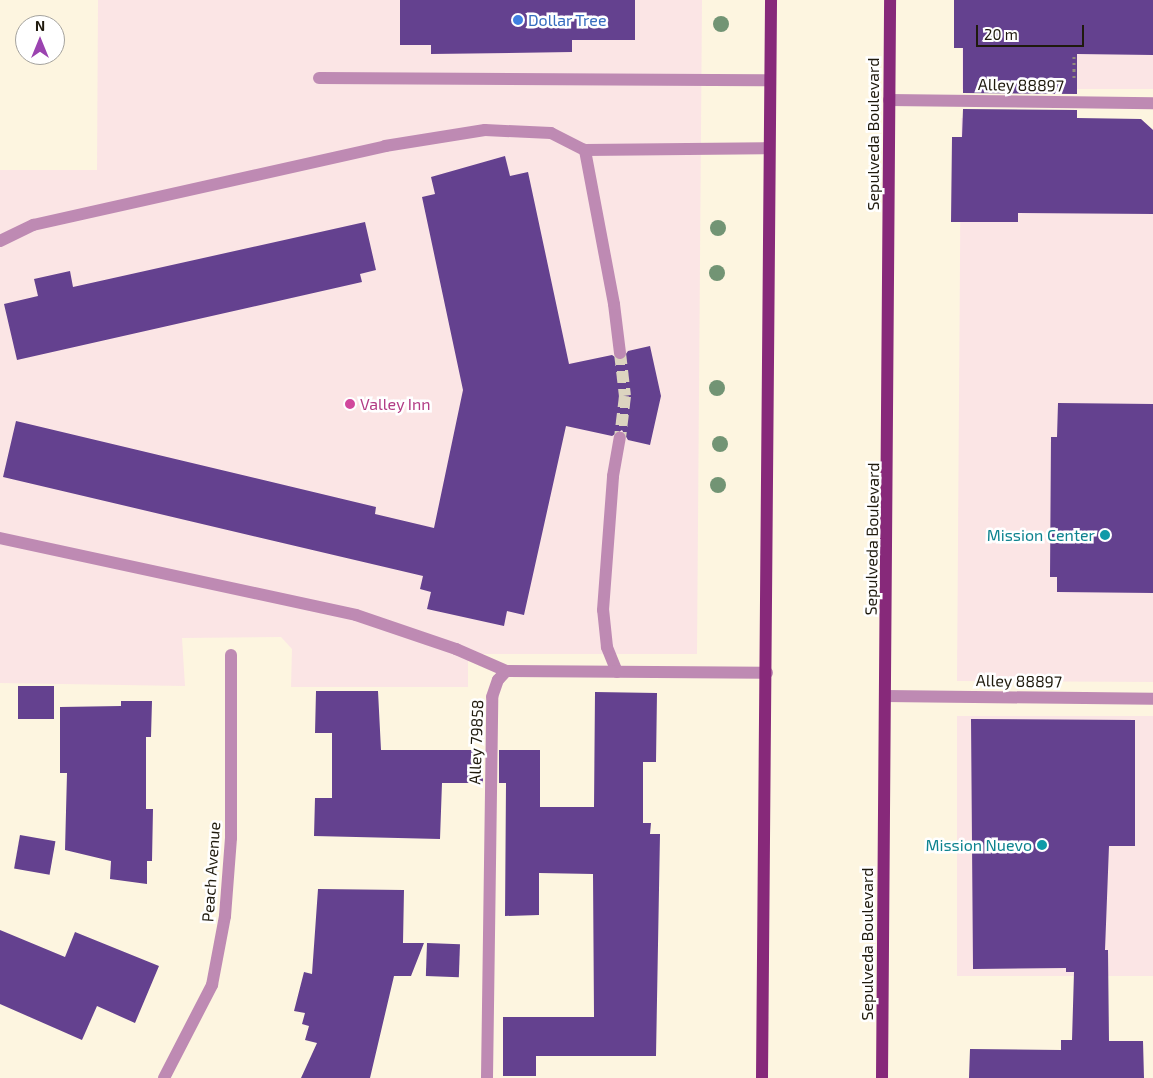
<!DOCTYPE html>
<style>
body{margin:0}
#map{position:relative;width:1153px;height:1078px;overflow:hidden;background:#fdf5e0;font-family:"Exo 2",sans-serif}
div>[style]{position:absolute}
.commercial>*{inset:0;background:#fbe5e5;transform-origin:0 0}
.building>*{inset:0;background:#64418f;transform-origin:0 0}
.minor-tunnel>*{height:12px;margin-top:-6px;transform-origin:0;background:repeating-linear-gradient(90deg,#dcd4c0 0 12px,transparent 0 18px)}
.path>*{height:3px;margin-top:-1.5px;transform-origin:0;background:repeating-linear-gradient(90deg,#928c7b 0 2.5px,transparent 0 6.5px)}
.minor>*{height:12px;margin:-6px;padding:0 6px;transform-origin:6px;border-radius:6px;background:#be8ab3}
.major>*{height:12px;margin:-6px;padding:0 6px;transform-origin:6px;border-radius:6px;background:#87297a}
.trees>*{width:16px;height:16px;margin:-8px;border-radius:50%;background:#729474}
.dots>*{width:14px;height:14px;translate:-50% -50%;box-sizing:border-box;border:2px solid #fff;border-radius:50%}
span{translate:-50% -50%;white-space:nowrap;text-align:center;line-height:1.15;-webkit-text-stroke:5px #fff;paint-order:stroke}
.shop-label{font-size:16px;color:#366cbe}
.left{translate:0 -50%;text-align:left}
.street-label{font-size:16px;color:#1f1a0d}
.hotel-label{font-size:16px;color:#b23c85}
.culture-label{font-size:16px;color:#0d838f}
.right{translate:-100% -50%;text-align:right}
.north{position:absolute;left:15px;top:15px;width:50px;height:50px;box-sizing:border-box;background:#fff;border:1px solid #a5a39e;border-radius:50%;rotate:0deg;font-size:14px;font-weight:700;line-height:20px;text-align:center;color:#1f1a0d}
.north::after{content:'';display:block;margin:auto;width:18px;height:22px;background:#9b43b0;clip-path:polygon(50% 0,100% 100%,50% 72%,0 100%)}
.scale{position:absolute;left:976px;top:25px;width:108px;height:22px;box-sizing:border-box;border:2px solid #1f1a0d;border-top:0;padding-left:6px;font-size:15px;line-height:18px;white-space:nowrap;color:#1f1a0d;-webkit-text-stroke:4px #fff;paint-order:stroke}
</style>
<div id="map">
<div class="commercial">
<div style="clip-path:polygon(98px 0,702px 0,697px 654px,468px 654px,468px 687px,291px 687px,292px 649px,281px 637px,182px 638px,185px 686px,0 683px,0 170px,97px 170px)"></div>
<div style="left:962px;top:0;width:191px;height:89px"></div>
<div style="clip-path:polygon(961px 118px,1141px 119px,1153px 130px,1153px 682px,957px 681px)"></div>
<div style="left:957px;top:716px;width:196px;height:260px"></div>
</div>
<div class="building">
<div style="clip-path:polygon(400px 0,635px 0,635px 40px,572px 40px,572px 52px,431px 54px,431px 45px,400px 45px)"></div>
<div style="clip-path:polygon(954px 0,1153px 0,1153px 55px,1077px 54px,1077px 94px,963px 93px,963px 48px,954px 48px)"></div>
<div style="clip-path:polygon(963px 109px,1077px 110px,1077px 118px,1141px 119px,1153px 130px,1153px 214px,1018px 213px,1018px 222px,951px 222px,952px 137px,962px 137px)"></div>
<div style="clip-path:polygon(505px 156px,510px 176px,528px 172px,569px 364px,612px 355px,621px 361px,628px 351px,650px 346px,661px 396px,650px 445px,628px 440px,622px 430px,612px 436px,566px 426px,524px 615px,507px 611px,504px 626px,427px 609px,431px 592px,420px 589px,423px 576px,3px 477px,16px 421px,376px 507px,375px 514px,434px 528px,463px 390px,422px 197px,435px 194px,431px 177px)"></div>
<div style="clip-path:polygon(365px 222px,376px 270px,360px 274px,362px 282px,17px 360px,4px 304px,38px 296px,34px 279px,70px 271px,73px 287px)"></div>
<div style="clip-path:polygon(1058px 403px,1153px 404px,1153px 593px,1057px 592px,1057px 577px,1050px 577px,1051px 437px,1057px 437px)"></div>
<div style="left:18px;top:686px;width:36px;height:33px"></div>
<div style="clip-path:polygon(316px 691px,378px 691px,381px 750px,483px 750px,483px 783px,442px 783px,440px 839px,314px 836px,315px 798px,332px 798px,332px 733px,315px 733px)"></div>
<div style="clip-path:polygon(595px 692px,657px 693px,656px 762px,643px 762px,643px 823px,651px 823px,650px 834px,660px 834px,656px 1056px,536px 1056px,536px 1076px,503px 1076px,503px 1017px,594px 1017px,593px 874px,539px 873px,539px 915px,505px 916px,506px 783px,499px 783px,499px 750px,540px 750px,540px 807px,594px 807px)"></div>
<div style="clip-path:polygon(121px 701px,152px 701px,151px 737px,146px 737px,146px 809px,153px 809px,152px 861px,147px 861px,147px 884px,110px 879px,111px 861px,65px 850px,67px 773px,60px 773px,60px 707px,121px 706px)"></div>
<div style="clip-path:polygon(971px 719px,1135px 720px,1135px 846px,1109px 846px,1105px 950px,1108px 950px,1109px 1041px,1143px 1041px,1144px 1078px,969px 1078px,970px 1049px,1061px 1050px,1061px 1040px,1072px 1040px,1074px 972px,1066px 972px,1066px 968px,973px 969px)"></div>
<div style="left:20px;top:835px;width:36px;height:34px;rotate:10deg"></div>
<div style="clip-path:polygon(318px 889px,404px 890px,403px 943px,424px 943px,411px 976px,394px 976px,370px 1078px,301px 1078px,317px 1043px,305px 1040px,309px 1026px,302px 1024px,305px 1013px,294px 1011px,304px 972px,312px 974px)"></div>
<div style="clip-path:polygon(0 930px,65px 957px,75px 932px,159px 966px,135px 1023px,97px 1006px,82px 1040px,0 1004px)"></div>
<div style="left:427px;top:943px;width:33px;height:33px;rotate:2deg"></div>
</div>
<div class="minor-tunnel">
<div style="left:620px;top:353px;width:43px;rotate:83.4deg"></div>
<div style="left:625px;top:396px;width:42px;rotate:96.8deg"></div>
</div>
<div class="path">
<div style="left:1074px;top:78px;width:24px;rotate:-90deg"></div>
</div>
<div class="minor">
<div style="left:319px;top:78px;width:451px;rotate:0.3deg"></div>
<div style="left:889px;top:100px;width:264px;rotate:0.7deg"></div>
<div style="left:0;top:241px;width:37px;rotate:-26deg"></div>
<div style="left:33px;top:225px;width:361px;rotate:-12.6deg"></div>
<div style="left:385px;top:146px;width:101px;rotate:-9.1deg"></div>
<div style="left:485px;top:130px;width:66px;rotate:2.6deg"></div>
<div style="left:551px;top:133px;width:38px;rotate:27deg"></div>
<div style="left:620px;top:353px;width:49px;rotate:-97deg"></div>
<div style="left:614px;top:304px;width:157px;rotate:-100.7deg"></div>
<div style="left:585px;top:150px;width:184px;rotate:-0.6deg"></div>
<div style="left:0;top:538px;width:364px;rotate:12.2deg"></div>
<div style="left:356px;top:615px;width:106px;rotate:18.8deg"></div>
<div style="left:456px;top:649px;width:55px;rotate:23.7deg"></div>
<div style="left:617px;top:672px;width:27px;rotate:-112deg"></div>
<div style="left:607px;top:647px;width:37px;rotate:-96deg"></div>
<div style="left:603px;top:610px;width:134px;rotate:-85.7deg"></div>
<div style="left:613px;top:476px;width:39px;rotate:-80deg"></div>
<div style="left:885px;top:696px;width:268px;rotate:0.6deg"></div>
<div style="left:164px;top:1078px;width:105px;rotate:-62.7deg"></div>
<div style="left:212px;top:985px;width:70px;rotate:-79.3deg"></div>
<div style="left:225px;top:916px;width:78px;rotate:-85.6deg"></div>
<div style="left:231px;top:838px;width:183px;rotate:-90deg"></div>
<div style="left:487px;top:1078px;width:381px;rotate:-89.2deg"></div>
<div style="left:492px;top:697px;width:18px;rotate:-71deg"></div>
<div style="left:498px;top:680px;width:12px;rotate:-48deg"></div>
<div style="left:506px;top:671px;width:261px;rotate:0.4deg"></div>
</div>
<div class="major">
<div style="left:762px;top:1078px;width:1078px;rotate:-89.52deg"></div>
<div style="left:882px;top:1078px;width:1078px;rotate:-89.57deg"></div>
</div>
<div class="trees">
<div style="left:721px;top:24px"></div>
<div style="left:718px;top:228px"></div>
<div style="left:717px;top:273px"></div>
<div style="left:717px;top:388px"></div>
<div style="left:720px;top:444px"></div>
<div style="left:718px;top:485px"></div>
</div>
<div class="dots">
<div style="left:518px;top:20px;background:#3f7fe0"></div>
<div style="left:350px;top:404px;background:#d1479c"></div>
<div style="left:1105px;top:535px;background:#0f9aa8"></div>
<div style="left:1042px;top:845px;background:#0f9aa8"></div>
</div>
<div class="shop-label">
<span class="left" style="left:528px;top:20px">Dollar Tree</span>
</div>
<div class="street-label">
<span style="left:1021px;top:85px;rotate:1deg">Alley 88897</span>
<span style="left:873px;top:134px;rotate:-90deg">Sepulveda Boulevard</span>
<span style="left:872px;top:539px;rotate:-89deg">Sepulveda Boulevard</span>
<span style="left:1019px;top:681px;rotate:1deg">Alley 88897</span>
<span style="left:476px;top:742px;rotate:-88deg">Alley 79858</span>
<span style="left:211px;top:872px;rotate:-86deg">Peach Avenue</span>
<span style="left:867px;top:944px;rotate:-90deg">Sepulveda Boulevard</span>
</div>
<div class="hotel-label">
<span class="left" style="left:360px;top:404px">Valley Inn</span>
</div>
<div class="culture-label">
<span class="right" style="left:1095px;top:535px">Mission Center</span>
<span class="right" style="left:1032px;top:845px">Mission Nuevo</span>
</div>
<div class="north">N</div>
<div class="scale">20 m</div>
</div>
